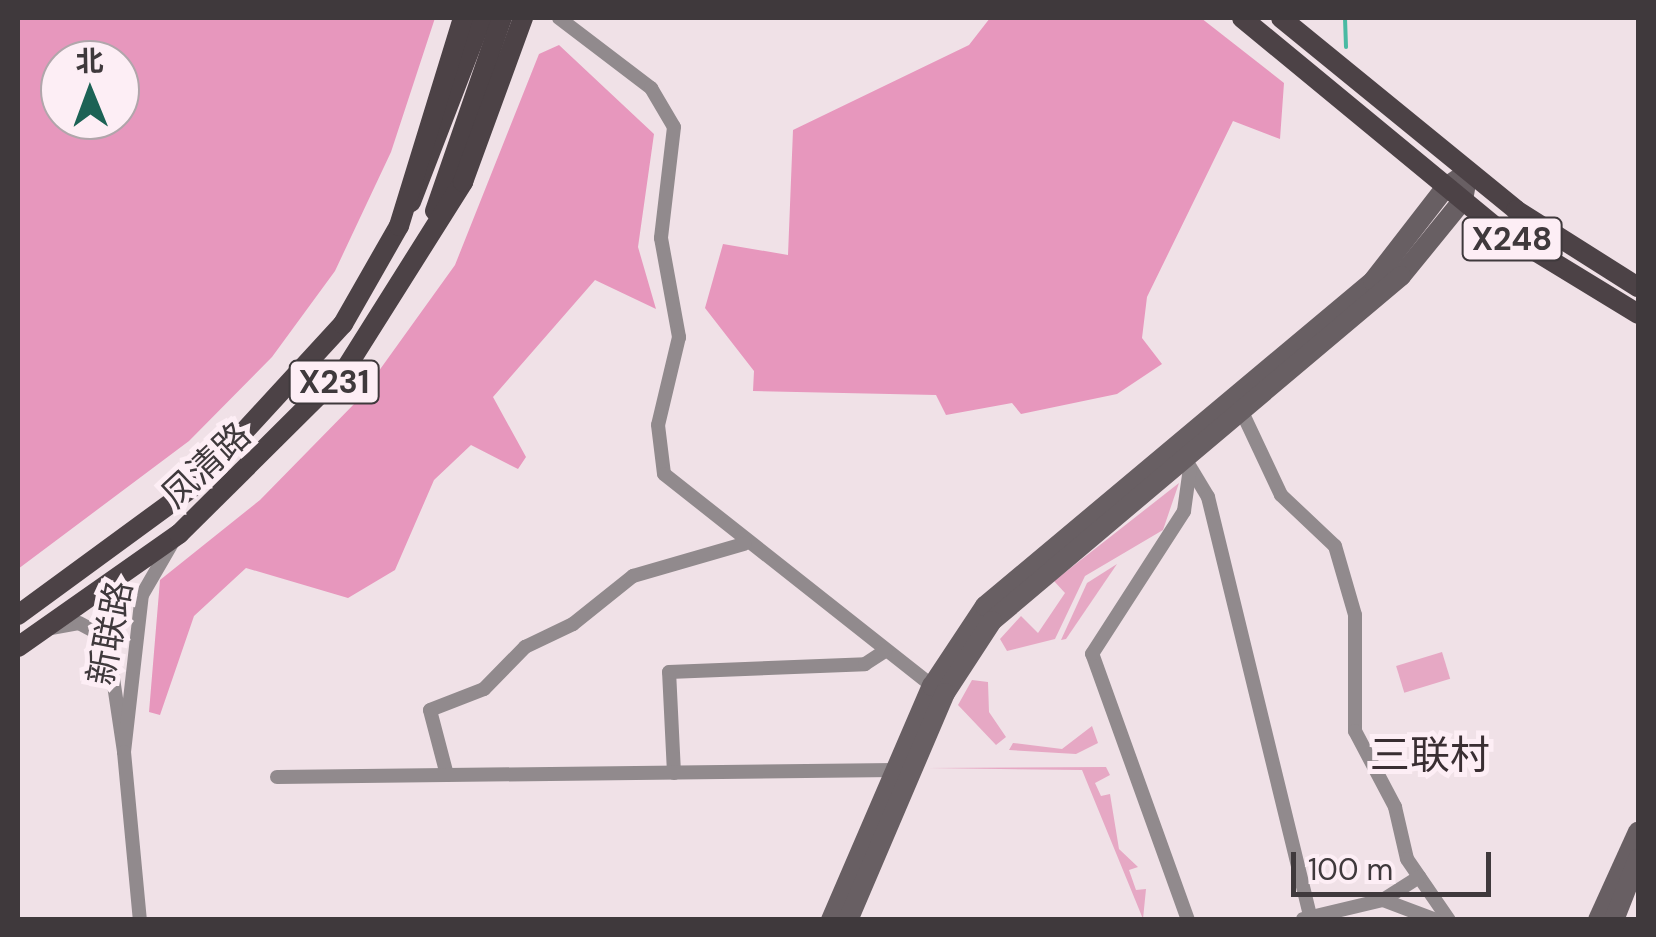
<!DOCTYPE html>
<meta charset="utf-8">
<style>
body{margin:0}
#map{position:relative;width:1656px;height:937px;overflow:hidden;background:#f0e1e7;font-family:"DM Sans","Noto Sans SC",sans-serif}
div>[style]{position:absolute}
.green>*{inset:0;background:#e6a8c4;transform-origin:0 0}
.forest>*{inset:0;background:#e797bd}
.stream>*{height:4px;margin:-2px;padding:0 2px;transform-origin:2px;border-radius:2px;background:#49baa3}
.street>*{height:14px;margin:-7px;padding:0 7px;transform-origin:7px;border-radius:7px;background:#918a8d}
.secondary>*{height:20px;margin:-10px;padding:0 10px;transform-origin:10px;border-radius:10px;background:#685f63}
.primary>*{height:20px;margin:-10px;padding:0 10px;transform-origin:10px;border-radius:10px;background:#4c4246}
span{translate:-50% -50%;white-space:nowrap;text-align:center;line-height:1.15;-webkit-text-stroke:10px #fdeef5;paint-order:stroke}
.shield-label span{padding:2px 8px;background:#fdeef5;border:2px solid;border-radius:8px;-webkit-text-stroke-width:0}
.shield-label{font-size:32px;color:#3f393c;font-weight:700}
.street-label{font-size:35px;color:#3f393c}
.quarter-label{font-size:40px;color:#392e32}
.frame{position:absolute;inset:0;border:20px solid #3f393c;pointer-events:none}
.north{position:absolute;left:40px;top:40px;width:100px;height:100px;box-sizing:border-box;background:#fdeef5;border:2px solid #b1a6ab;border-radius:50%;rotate:359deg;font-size:28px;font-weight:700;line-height:40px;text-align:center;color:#3f393c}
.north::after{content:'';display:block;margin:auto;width:35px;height:45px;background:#1c6255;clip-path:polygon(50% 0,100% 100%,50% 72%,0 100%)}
.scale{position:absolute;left:1291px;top:852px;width:200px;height:45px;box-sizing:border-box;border:5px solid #3f393c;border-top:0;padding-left:12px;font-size:30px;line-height:35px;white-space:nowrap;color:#3f393c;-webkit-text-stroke:8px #fdeef5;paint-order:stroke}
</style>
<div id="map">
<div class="green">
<div style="clip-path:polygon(1179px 483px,1163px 530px,1085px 576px,1055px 639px,1007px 651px,1000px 639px,1021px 616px,1038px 633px,1065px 593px,1054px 581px)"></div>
<div style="clip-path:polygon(1117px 564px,1066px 639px,1061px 640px,1087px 583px)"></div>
<div style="left:1442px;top:652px;width:28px;height:48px;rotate:73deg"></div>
<div style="clip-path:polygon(972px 680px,988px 682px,989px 712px,1006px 737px,996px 745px,958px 705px)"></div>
<div style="clip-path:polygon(1092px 726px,1098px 743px,1076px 754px,1009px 750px,1013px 743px,1062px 749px)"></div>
<div style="clip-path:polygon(1106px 767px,1110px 775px,1095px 783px,1101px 796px,1110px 794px,1119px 849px,1138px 867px,1129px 870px,1136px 890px,1146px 889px,1143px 919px,1082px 770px,928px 768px)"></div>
</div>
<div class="forest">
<div style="clip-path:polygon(evenodd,18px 18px,435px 18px,391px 152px,335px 271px,272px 357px,189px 441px,18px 569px,18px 18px,60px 60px,120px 60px,120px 120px,60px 120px,60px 60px)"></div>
<div style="clip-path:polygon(990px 18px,1201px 18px,1284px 83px,1280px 139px,1233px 121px,1147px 297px,1142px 338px,1162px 364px,1117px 394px,1021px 414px,1012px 403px,946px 415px,936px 395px,753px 391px,754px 371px,705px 308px,723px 244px,788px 255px,793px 130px,969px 45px)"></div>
<div style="clip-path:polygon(559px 45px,654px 134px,638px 247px,656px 309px,595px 280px,493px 397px,526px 457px,518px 469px,471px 445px,434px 480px,395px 570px,348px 598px,246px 568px,194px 616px,160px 715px,149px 712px,160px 580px,260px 500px,358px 400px,455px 265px,539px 54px)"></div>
</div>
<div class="stream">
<div style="left:1345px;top:18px;width:29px;rotate:88deg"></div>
</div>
<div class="street">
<div style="left:559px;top:18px;width:116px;rotate:37.3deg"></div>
<div style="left:651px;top:88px;width:45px;rotate:59.5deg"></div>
<div style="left:674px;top:127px;width:112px;rotate:96.7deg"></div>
<div style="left:661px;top:238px;width:101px;rotate:79.7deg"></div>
<div style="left:679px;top:337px;width:90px;rotate:103.4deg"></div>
<div style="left:658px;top:425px;width:49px;rotate:83deg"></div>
<div style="left:664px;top:474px;width:342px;rotate:38.3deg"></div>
<div style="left:1242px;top:412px;width:92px;rotate:64.8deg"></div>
<div style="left:1281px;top:495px;width:74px;rotate:43.4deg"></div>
<div style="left:1335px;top:546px;width:72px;rotate:73.8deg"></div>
<div style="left:1355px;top:615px;width:116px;rotate:90deg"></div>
<div style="left:1355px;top:731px;width:86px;rotate:62.2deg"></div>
<div style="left:1395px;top:807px;width:53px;rotate:77deg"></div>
<div style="left:1407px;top:859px;width:74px;rotate:55.5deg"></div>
<div style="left:1187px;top:462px;width:41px;rotate:59deg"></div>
<div style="left:1208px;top:497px;width:432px;rotate:76.3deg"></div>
<div style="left:51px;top:628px;width:28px;rotate:-10deg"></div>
<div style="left:79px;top:623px;width:32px;rotate:28deg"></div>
<div style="left:107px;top:638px;width:115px;rotate:81.5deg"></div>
<div style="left:124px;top:752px;width:158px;rotate:-83.5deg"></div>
<div style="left:142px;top:595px;width:58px;rotate:-59.9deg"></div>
<div style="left:124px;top:752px;width:169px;rotate:84.6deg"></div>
<div style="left:674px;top:773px;width:101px;rotate:-92.8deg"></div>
<div style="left:669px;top:672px;width:196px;rotate:-2.3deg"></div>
<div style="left:865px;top:664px;width:24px;rotate:-33deg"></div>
<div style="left:447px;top:775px;width:67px;rotate:-104.7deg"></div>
<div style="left:430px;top:710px;width:58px;rotate:-21.3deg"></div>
<div style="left:484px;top:689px;width:59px;rotate:-45.7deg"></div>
<div style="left:525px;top:647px;width:53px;rotate:-25.6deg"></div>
<div style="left:573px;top:624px;width:77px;rotate:-38.7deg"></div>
<div style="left:633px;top:576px;width:116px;rotate:-16.1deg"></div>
<div style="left:277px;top:777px;width:618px;rotate:-0.65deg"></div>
<div style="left:1383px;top:900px;width:43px;rotate:-32.6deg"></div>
<div style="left:1303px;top:919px;width:82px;rotate:-13.4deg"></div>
<div style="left:1383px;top:900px;width:57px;rotate:20.7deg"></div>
<div style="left:1188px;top:920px;width:283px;rotate:-109.8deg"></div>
<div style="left:1092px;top:654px;width:170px;rotate:-57.2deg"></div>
<div style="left:1184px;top:511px;width:43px;rotate:-82.1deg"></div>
</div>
<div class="secondary">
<div style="left:831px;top:920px;width:255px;rotate:-66.7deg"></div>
<div style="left:932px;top:686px;width:96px;rotate:-56.5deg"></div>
<div style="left:985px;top:606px;width:506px;rotate:-39.95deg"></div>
<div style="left:1373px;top:281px;width:119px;rotate:-52.2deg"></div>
<div style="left:1446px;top:187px;width:27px;rotate:-34deg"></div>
<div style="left:1468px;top:172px;width:28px;rotate:100deg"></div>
<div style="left:1463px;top:200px;width:98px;rotate:129.2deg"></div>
<div style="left:1401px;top:276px;width:535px;rotate:139.85deg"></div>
<div style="left:992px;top:621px;width:86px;rotate:123.1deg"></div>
<div style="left:945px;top:693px;width:247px;rotate:113.1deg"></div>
<div style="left:1598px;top:920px;width:97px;rotate:-65.6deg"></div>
<div style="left:1614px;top:920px;width:66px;rotate:-68.5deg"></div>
</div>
<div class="primary">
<div style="left:1242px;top:18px;width:327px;rotate:39.5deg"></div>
<div style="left:1494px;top:226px;width:169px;rotate:31.4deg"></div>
<div style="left:1281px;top:18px;width:303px;rotate:39.2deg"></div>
<div style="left:1516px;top:210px;width:144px;rotate:32.3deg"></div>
<div style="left:411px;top:202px;width:197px;rotate:-68.9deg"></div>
<div style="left:435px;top:211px;width:204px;rotate:-70.9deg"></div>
<div style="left:18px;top:615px;width:218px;rotate:-36.2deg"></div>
<div style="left:194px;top:486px;width:220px;rotate:-47.4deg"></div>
<div style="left:343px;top:324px;width:113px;rotate:-60.3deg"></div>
<div style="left:399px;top:226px;width:218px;rotate:-72.9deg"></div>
<div style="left:18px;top:647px;width:197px;rotate:-35.1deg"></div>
<div style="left:179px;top:534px;width:235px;rotate:-44.8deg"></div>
<div style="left:346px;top:368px;width:220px;rotate:-57.8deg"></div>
<div style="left:463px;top:182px;width:175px;rotate:-69.9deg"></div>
</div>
<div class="shield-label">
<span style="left:1512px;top:239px">X248</span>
<span style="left:334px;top:382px">X231</span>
</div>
<div class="street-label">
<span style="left:206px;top:465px;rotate:-43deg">凤清路</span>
<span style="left:110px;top:633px;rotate:-79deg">新联路</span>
</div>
<div class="quarter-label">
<span style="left:1430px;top:755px">三联村</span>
</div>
<div class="frame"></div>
<div class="north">北</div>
<div class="scale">100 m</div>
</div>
